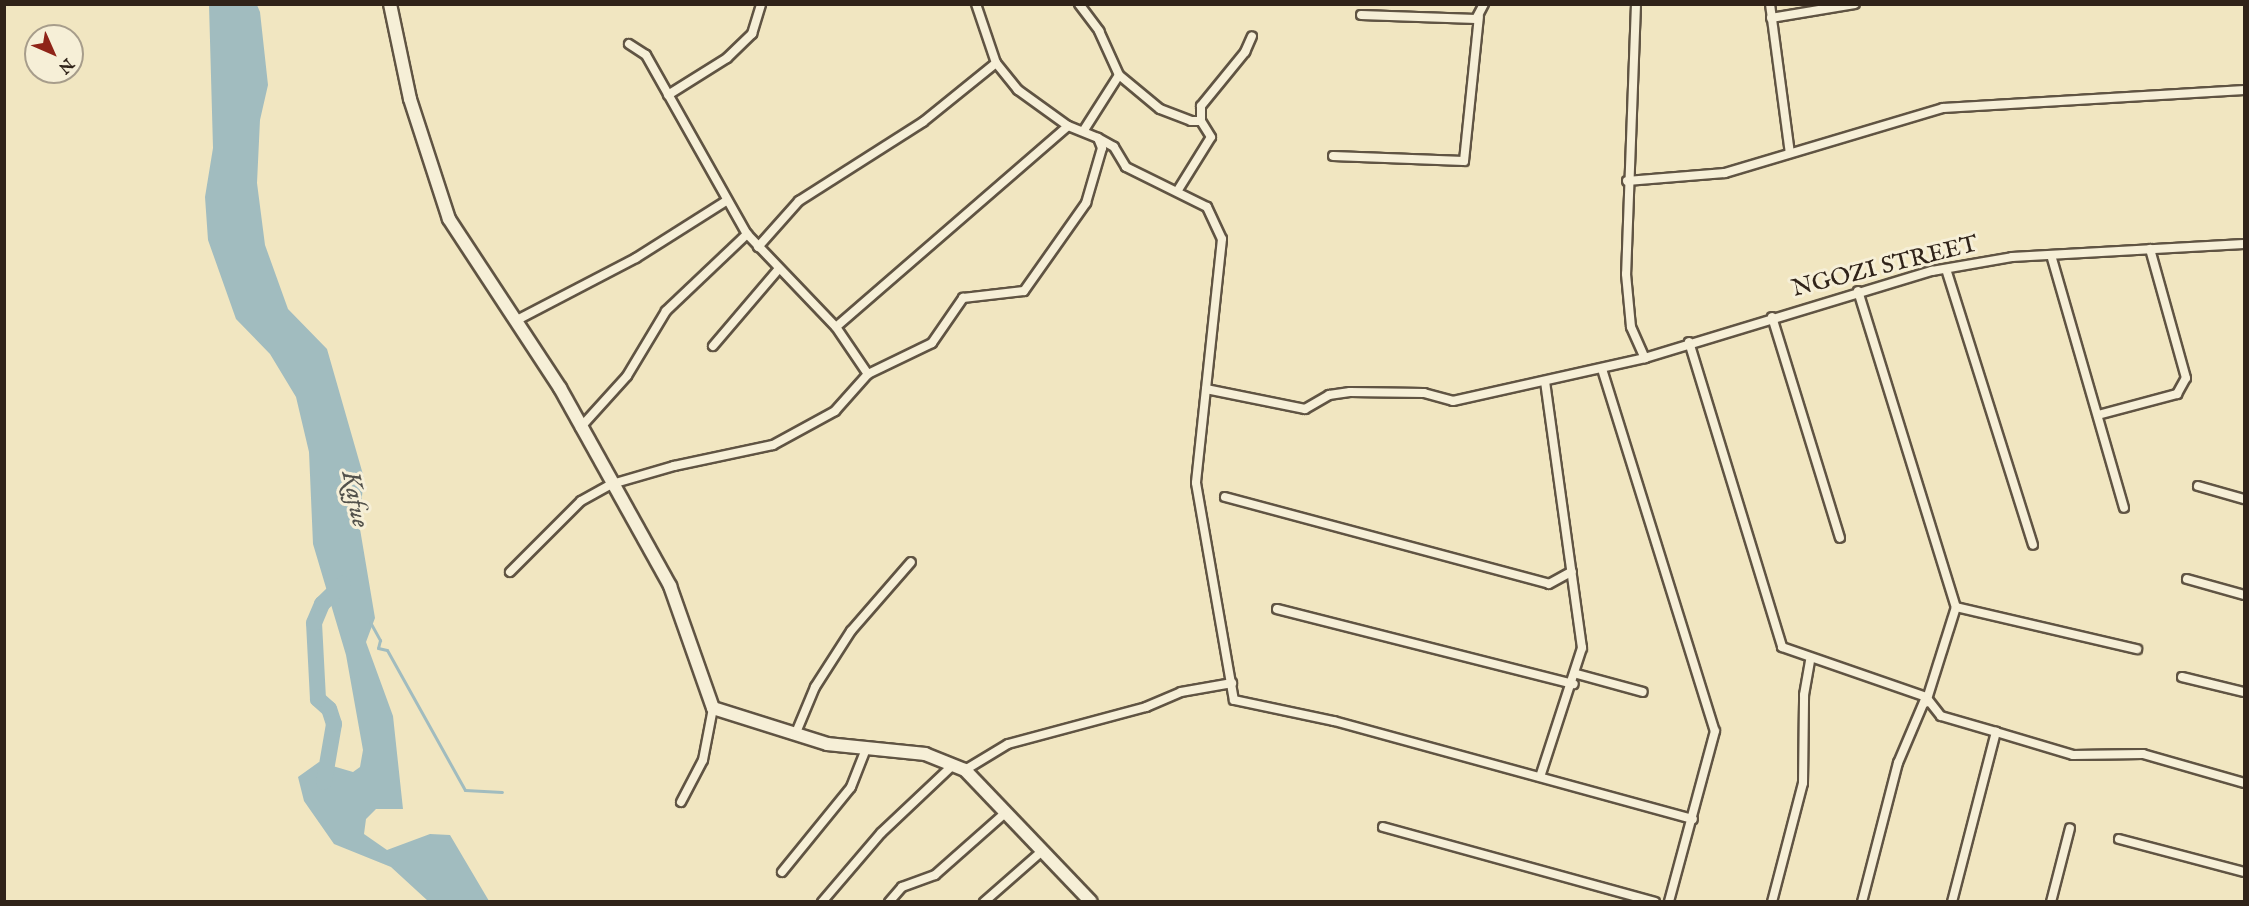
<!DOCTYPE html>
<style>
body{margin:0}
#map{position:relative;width:2249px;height:906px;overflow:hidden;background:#f1e6c1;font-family:"IM FELL English",serif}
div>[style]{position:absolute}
.water>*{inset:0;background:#a1bcbf}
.stream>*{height:3px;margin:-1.5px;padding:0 1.5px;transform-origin:1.5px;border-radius:1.5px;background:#a1bcbf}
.river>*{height:16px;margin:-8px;padding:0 8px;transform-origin:8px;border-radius:8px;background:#a1bcbf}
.roads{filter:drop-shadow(2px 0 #605443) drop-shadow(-2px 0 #605443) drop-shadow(0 2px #605443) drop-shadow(0 -2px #605443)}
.street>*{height:8px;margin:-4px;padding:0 4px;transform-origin:4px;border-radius:4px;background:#f6efd7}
.secondary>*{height:12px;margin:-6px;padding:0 6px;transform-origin:6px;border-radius:6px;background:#f6efd7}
span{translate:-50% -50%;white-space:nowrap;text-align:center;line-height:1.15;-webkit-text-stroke:6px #f6efd7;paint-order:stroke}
.street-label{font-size:24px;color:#302319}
.water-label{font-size:26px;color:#52514b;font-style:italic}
.frame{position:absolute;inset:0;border:6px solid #302319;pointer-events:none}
.north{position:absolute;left:24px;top:24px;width:60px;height:60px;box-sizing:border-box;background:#f6efd7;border:2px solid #a79d8b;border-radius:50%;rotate:135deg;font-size:16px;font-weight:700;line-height:24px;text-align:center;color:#302319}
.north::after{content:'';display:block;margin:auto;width:21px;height:27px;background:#8f2418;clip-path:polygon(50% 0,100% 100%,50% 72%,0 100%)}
</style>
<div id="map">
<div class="water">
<div style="clip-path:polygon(209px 5px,257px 5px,260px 12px,268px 85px,260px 120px,257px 183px,265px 245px,288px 309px,327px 349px,364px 478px,359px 523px,375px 618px,366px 642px,393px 716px,403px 809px,376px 809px,366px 819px,364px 834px,387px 850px,430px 834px,450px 835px,489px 901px,428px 901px,391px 867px,334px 844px,304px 801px,298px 777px,319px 762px,353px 772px,360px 767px,363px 750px,346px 655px,313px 544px,309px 452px,296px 397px,270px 354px,236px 319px,208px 240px,205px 197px,213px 148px)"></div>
</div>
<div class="stream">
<div style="left:370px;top:622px;width:21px;rotate:61deg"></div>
<div style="left:380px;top:640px;width:8px;rotate:104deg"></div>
<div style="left:378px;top:648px;width:9px;rotate:13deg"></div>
<div style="left:387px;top:650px;width:160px;rotate:60.9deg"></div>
<div style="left:465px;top:790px;width:37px;rotate:3deg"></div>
</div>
<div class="river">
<div style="left:324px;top:782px;width:59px;rotate:-80.2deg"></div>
<div style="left:334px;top:724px;width:16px;rotate:-108deg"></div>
<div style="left:329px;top:709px;width:15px;rotate:-138deg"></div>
<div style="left:318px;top:699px;width:76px;rotate:-93deg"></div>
<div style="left:314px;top:623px;width:21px;rotate:-67deg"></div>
<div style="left:322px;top:604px;width:29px;rotate:-44deg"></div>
</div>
<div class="roads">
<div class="street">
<div style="left:1079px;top:4px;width:34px;rotate:53deg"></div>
<div style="left:1099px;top:31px;width:48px;rotate:65.6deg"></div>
<div style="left:1119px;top:75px;width:53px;rotate:39.7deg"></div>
<div style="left:1160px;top:109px;width:33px;rotate:21deg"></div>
<div style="left:1191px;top:121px;width:10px"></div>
<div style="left:1201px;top:121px;width:15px;rotate:-90deg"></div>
<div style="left:1201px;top:106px;width:70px;rotate:-50.8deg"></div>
<div style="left:1245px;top:52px;width:17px;rotate:-66deg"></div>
<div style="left:1636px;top:4px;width:270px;rotate:92.1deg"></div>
<div style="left:1626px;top:274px;width:53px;rotate:84.6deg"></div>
<div style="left:1631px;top:327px;width:34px;rotate:66deg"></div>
<div style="left:1770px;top:4px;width:150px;rotate:82.4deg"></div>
<div style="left:1361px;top:15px;width:115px;rotate:2deg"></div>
<div style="left:1476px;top:19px;width:17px;rotate:-62deg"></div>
<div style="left:1771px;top:18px;width:85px;rotate:-9.5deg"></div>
<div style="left:629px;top:44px;width:20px;rotate:33deg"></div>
<div style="left:646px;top:55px;width:206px;rotate:60.6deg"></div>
<div style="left:747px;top:234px;width:129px;rotate:46.3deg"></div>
<div style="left:836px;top:327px;width:57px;rotate:55.8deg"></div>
<div style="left:668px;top:95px;width:70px;rotate:-32.1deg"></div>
<div style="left:727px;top:58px;width:35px;rotate:-44deg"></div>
<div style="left:752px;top:34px;width:31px;rotate:-73deg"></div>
<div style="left:1084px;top:130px;width:65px;rotate:-57.5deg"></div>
<div style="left:1098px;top:138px;width:18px;rotate:29deg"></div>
<div style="left:1114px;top:147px;width:23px;rotate:59deg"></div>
<div style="left:1126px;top:167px;width:90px;rotate:26.3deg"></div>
<div style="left:1207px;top:207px;width:35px;rotate:65deg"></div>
<div style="left:1222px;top:239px;width:245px;rotate:96.1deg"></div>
<div style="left:1196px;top:483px;width:220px;rotate:80.1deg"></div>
<div style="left:1234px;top:700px;width:102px;rotate:11.9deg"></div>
<div style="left:1334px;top:721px;width:372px;rotate:15.3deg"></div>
<div style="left:1333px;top:156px;width:131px;rotate:2.2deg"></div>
<div style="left:1464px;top:161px;width:145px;rotate:-84.1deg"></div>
<div style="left:1627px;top:181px;width:98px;rotate:-4.7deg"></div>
<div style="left:1725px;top:173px;width:227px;rotate:-16.6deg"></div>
<div style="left:1943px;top:108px;width:302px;rotate:-3.4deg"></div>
<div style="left:1178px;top:190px;width:62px;rotate:-58.1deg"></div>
<div style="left:1211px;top:137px;width:19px;rotate:-122deg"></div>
<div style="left:758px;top:247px;width:62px;rotate:-48.3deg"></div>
<div style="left:799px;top:201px;width:147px;rotate:-32.5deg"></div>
<div style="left:923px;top:122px;width:94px;rotate:-38.9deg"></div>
<div style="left:2051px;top:255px;width:263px;rotate:73.9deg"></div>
<div style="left:1946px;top:269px;width:289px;rotate:72.5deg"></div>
<div style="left:1858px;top:291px;width:331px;rotate:72.8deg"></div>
<div style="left:1956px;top:607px;width:100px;rotate:107.5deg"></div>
<div style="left:1772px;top:317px;width:231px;rotate:72.9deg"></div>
<div style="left:517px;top:320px;width:134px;rotate:-27.5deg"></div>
<div style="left:636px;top:258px;width:107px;rotate:-32.3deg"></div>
<div style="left:836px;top:327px;width:307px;rotate:-40.9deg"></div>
<div style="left:1689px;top:342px;width:319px;rotate:73deg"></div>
<div style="left:1782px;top:647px;width:152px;rotate:19.1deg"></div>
<div style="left:1926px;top:697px;width:24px;rotate:52deg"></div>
<div style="left:1941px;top:716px;width:57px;rotate:16.2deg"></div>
<div style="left:1996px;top:732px;width:80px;rotate:16.6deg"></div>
<div style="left:2073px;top:755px;width:70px;rotate:-0.8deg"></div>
<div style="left:2143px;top:754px;width:105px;rotate:16deg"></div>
<div style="left:713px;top:346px;width:99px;rotate:-49.5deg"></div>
<div style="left:1602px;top:369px;width:379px;rotate:72.7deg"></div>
<div style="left:1715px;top:731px;width:177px;rotate:105.1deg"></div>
<div style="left:1206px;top:389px;width:101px;rotate:11.4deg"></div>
<div style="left:1305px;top:409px;width:28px;rotate:-30deg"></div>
<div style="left:1329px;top:395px;width:21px;rotate:-8deg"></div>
<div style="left:1350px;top:392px;width:74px;rotate:0.8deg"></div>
<div style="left:1424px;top:393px;width:30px;rotate:15deg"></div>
<div style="left:1453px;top:401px;width:197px;rotate:-12.6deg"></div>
<div style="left:1645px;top:358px;width:300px;rotate:-16.9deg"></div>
<div style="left:1932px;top:271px;width:81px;rotate:-9.9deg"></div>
<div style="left:2012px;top:257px;width:232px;rotate:-3.2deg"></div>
<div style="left:2098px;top:415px;width:82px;rotate:-14.9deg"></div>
<div style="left:2177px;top:394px;width:18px;rotate:-61deg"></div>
<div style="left:2186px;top:378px;width:134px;rotate:-105.6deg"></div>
<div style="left:580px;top:428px;width:70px;rotate:-47.9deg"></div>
<div style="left:627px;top:376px;width:76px;rotate:-59deg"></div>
<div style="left:666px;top:311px;width:112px;rotate:-43.5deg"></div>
<div style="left:2198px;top:486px;width:48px;rotate:15.8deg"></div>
<div style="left:1225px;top:497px;width:335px;rotate:15deg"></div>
<div style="left:1549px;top:584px;width:26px;rotate:-29deg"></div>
<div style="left:510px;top:572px;width:100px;rotate:-45deg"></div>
<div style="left:581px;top:501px;width:35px;rotate:-29deg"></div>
<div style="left:612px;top:484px;width:65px;rotate:-16.2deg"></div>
<div style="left:674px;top:466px;width:101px;rotate:-12deg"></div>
<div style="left:773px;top:445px;width:71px;rotate:-28.7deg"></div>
<div style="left:835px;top:411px;width:50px;rotate:-48.3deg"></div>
<div style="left:868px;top:374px;width:71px;rotate:-25.8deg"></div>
<div style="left:932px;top:343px;width:55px;rotate:-55.4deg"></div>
<div style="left:963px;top:298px;width:61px;rotate:-6.5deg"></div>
<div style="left:1024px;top:291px;width:108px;rotate:-54.8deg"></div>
<div style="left:1086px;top:203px;width:57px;rotate:-73.8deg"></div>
<div style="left:1102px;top:148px;width:11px;rotate:-112deg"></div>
<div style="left:1098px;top:138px;width:32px;rotate:-158deg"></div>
<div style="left:1068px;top:126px;width:62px;rotate:-144.2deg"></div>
<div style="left:1018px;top:90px;width:35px;rotate:-129deg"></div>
<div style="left:996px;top:63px;width:62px;rotate:-108.7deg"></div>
<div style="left:2187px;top:579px;width:59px;rotate:15.7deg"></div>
<div style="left:1956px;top:607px;width:186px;rotate:13.1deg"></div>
<div style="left:1277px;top:609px;width:306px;rotate:14.2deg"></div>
<div style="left:1577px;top:674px;width:68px;rotate:15.3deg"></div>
<div style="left:2182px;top:677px;width:64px;rotate:13.6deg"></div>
<div style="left:795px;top:735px;width:52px;rotate:-67.4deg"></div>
<div style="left:815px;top:687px;width:67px;rotate:-57.3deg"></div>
<div style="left:851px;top:631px;width:91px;rotate:-49deg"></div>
<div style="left:965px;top:770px;width:50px;rotate:-31.2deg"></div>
<div style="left:1008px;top:744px;width:143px;rotate:-15deg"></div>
<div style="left:1146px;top:707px;width:38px;rotate:-23deg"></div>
<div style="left:1181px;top:692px;width:52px;rotate:-10deg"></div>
<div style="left:1540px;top:777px;width:136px;rotate:-72deg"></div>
<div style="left:1582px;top:648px;width:268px;rotate:-97.9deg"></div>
<div style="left:681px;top:802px;width:47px;rotate:-62.4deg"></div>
<div style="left:703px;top:760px;width:53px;rotate:-79.1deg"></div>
<div style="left:1383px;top:827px;width:282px;rotate:15.4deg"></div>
<div style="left:2119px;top:839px;width:129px;rotate:14.8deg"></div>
<div style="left:782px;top:872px;width:109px;rotate:-50.9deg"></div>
<div style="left:851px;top:787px;width:41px;rotate:-68.5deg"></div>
<div style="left:822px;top:902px;width:91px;rotate:-49.5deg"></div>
<div style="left:881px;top:833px;width:100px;rotate:-43.4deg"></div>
<div style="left:889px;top:902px;width:20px;rotate:-49deg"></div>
<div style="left:902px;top:887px;width:35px;rotate:-20deg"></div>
<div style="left:935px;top:875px;width:94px;rotate:-41.5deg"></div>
<div style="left:984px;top:902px;width:77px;rotate:-41.3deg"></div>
<div style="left:1772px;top:902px;width:123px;rotate:-75.4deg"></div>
<div style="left:1803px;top:783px;width:88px;rotate:-89.3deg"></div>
<div style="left:1804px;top:695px;width:36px;rotate:-80deg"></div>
<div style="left:1862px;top:902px;width:144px;rotate:-75.5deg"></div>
<div style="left:1898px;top:763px;width:72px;rotate:-67deg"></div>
<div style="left:1952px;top:902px;width:176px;rotate:-75.5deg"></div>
<div style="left:2051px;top:902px;width:76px;rotate:-75.6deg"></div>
</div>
<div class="secondary">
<div style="left:390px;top:4px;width:97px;rotate:78.1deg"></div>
<div style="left:410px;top:99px;width:126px;rotate:72deg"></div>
<div style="left:449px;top:219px;width:202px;rotate:56.7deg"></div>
<div style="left:560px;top:388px;width:227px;rotate:60.9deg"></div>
<div style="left:670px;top:586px;width:129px;rotate:70.6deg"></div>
<div style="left:713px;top:708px;width:120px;rotate:17.5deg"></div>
<div style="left:827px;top:744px;width:99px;rotate:5.8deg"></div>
<div style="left:925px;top:754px;width:43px;rotate:21.8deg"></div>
<div style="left:965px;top:770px;width:182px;rotate:46.3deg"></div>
</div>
</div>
<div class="street-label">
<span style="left:1885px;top:267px;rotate:-14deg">NGOZI STREET</span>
</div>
<div class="water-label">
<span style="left:355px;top:499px;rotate:79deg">Kafue</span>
</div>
<div class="frame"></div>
<div class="north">N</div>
</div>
